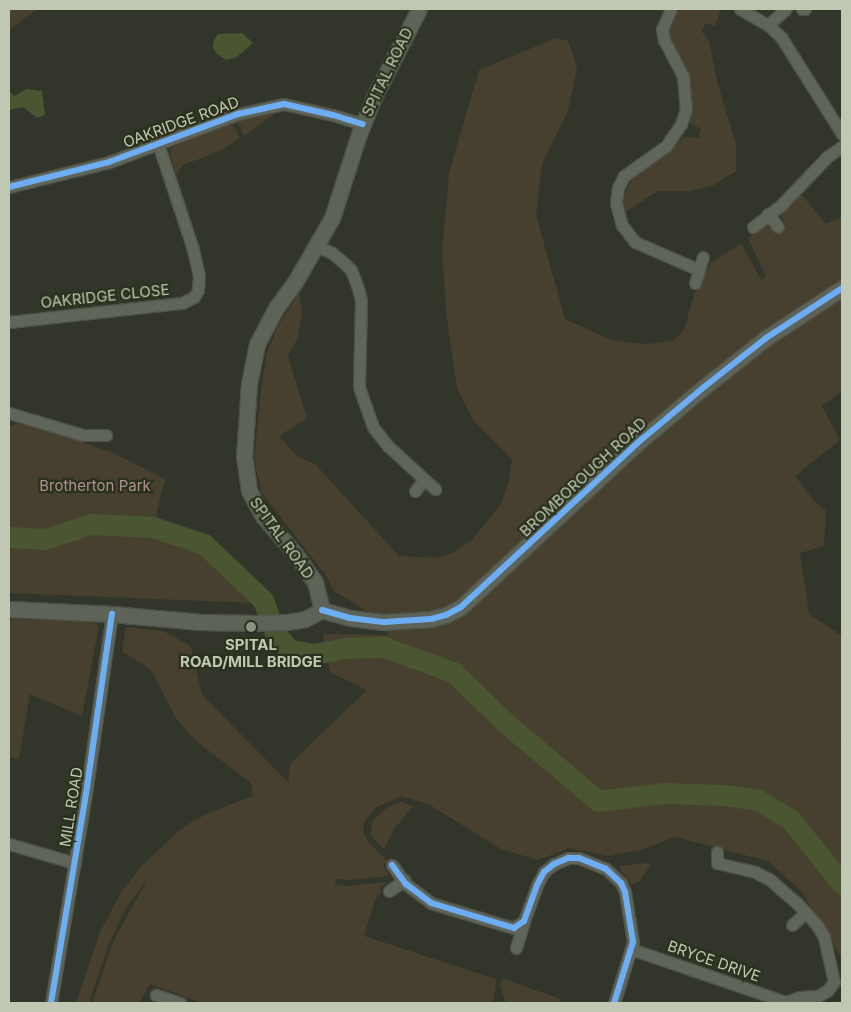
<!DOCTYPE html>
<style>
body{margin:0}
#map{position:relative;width:851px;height:1012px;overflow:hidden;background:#32362a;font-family:Inter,sans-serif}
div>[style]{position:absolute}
.green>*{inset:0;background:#47402f}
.water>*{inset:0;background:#4a5631}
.river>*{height:21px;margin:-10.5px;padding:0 10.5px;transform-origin:10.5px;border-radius:10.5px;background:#4a5631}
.roads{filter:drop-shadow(1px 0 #4e5148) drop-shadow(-1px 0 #4e5148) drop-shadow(0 1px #4e5148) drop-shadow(0 -1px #4e5148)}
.street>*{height:11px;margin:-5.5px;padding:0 5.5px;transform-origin:5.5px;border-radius:5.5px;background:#606559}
.secondary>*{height:15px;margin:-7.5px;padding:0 7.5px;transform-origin:7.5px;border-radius:7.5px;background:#5e6358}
.cycleway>*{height:6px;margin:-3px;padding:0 3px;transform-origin:3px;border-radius:3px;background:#6dadf4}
.dots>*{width:14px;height:14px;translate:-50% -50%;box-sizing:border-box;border:2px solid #2a311d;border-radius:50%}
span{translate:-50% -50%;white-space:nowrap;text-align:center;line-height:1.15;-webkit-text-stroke:4.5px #2a311d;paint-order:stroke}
.street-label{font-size:15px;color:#c0c7b3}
.park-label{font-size:15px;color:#b19091}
.poi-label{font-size:15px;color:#c0c7b3;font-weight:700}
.frame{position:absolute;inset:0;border:10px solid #c0c7b3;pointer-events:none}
</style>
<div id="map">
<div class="green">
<div style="clip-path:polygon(9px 9px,37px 9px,9px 30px)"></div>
<div style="clip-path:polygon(677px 9px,721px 9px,715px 26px,705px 23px,702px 32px,709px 41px,717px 81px,736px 144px,736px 171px,712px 186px,689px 191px,658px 191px,625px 212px,624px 199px,628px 187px,635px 176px,669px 153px,683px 137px,699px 138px,701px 128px,693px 126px,688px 119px,690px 109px,689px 79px,667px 31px,668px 24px)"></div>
<div style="clip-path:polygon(556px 38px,568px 41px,577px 67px,568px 111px,542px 164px,536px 215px,565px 319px,614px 341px,646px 344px,674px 340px,684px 330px,696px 288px,711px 263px,741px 243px,761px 280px,766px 277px,748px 238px,764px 224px,776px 232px,786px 226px,780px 213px,801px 194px,826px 224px,842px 217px,842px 391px,822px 406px,840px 440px,795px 476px,815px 502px,826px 511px,824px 546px,800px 553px,809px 614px,842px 636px,842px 737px,840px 741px,842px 742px,842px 959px,802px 892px,768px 861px,675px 837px,644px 849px,608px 856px,569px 848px,538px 860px,501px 849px,430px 805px,401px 796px,375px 808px,364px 822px,363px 830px,367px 841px,388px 862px,383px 866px,389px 876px,351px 880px,336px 879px,335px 882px,336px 885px,346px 886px,388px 882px,379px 888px,382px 891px,375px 900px,364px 936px,496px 979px,494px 999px,488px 1003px,203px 1003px,150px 984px,139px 1003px,92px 1003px,113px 942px,150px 875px,126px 908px,110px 941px,89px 1003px,76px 1003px,101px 930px,122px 891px,139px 869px,175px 834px,193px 821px,213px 811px,253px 796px,251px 783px,196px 741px,176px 718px,151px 670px,122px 651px,126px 627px,163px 631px,191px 646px,202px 695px,289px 783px,290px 764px,367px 690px,330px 672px,323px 634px,388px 635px,386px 616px,368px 612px,334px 591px,327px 577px,262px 493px,254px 461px,261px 389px,267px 352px,278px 326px,299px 293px,302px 312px,298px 337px,288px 356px,307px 418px,279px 436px,297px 456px,315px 464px,399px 556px,437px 558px,454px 552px,472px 540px,501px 504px,509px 481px,512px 459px,473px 420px,457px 388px,447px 319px,442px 253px,449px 173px,479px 70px)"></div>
<div style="clip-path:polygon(279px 109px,294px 111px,276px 113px,244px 136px,236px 120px)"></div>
<div style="clip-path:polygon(232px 123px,240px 138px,220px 151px,183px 165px,178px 171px,177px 177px,170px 154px,171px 149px,177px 144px)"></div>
<div style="clip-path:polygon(26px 422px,113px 453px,165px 479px,153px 527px,204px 544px,256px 593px,255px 603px,9px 593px,9px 426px)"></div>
<div style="clip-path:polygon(9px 619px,90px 621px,99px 626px,82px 716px,30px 694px,19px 759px,9px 758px)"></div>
<div style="clip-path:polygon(401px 802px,413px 806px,394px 829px,384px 849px,373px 838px,371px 833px,372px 821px,388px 807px)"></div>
<div style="clip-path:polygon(646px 863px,651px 865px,639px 881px,632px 885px,619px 868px,620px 866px)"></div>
<div style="clip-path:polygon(502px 978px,560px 999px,559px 1003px,506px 1003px,500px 985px)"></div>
</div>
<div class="water">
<div style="clip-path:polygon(242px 33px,253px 43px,237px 57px,226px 60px,217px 54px,213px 48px,214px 40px,218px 34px)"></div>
<div style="clip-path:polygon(27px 89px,42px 91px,45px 115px,37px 118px,23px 107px,9px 110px,9px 91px,14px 96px)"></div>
</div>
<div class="river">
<div style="left:9px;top:537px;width:36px;rotate:3deg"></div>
<div style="left:45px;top:539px;width:48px;rotate:-18.1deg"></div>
<div style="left:91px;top:524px;width:62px;rotate:2.8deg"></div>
<div style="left:153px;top:527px;width:54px;rotate:18.4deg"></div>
<div style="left:204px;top:544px;width:81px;rotate:43.5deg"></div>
<div style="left:263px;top:600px;width:35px;rotate:70deg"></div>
<div style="left:275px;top:633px;width:23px;rotate:49deg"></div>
<div style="left:290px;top:650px;width:24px;rotate:9deg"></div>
<div style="left:314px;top:654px;width:33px;rotate:-11deg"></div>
<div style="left:346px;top:648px;width:38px;rotate:-2deg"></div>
<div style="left:384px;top:647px;width:73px;rotate:19.9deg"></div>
<div style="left:453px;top:672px;width:75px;rotate:43.9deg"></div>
<div style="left:507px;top:724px;width:119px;rotate:40.2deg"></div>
<div style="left:598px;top:801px;width:65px;rotate:-7deg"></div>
<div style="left:663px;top:793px;width:61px;rotate:1.9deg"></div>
<div style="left:724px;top:795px;width:34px;rotate:8deg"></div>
<div style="left:758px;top:800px;width:39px;rotate:31deg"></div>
<div style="left:791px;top:820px;width:82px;rotate:51.4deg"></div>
</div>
<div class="roads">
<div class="street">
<div style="left:671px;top:9px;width:22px;rotate:114deg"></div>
<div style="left:662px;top:29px;width:11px;rotate:80deg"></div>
<div style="left:664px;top:40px;width:41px;rotate:62.2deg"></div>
<div style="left:683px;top:76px;width:33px;rotate:85deg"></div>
<div style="left:686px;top:109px;width:16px;rotate:108deg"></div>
<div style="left:681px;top:124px;width:27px;rotate:124deg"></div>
<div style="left:666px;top:146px;width:52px;rotate:144.5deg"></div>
<div style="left:624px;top:176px;width:13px;rotate:117deg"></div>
<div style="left:618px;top:188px;width:15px;rotate:98deg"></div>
<div style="left:616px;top:203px;width:23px;rotate:75deg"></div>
<div style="left:622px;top:225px;width:21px;rotate:53deg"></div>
<div style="left:635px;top:242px;width:70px;rotate:23.6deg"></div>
<div style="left:740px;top:9px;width:32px;rotate:30deg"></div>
<div style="left:768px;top:25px;width:18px;rotate:43deg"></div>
<div style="left:781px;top:37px;width:115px;rotate:57.8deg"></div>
<div style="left:802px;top:9px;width:3px"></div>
<div style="left:768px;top:25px;width:24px;rotate:-42deg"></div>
<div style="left:9px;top:187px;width:103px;rotate:-14deg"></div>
<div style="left:109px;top:162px;width:138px;rotate:-20.4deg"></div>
<div style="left:238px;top:114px;width:47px;rotate:-12.3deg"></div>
<div style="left:284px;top:104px;width:50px;rotate:12.7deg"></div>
<div style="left:333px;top:115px;width:31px;rotate:17deg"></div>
<div style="left:768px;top:214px;width:16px;rotate:52deg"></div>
<div style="left:753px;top:227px;width:37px;rotate:-38deg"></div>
<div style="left:782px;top:204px;width:65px;rotate:-46.2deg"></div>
<div style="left:827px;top:157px;width:19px;rotate:-36deg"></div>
<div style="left:317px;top:246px;width:17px;rotate:25deg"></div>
<div style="left:332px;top:253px;width:13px;rotate:39deg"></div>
<div style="left:342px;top:261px;width:13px;rotate:45deg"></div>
<div style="left:351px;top:270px;width:16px;rotate:68deg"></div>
<div style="left:357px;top:285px;width:16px;rotate:75deg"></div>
<div style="left:361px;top:300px;width:87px;rotate:91.3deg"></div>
<div style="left:359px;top:387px;width:42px;rotate:70.7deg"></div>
<div style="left:373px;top:427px;width:24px;rotate:52deg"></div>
<div style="left:388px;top:446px;width:64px;rotate:42.5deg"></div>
<div style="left:695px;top:283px;width:27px;rotate:-73deg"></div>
<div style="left:9px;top:322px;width:174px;rotate:-6.3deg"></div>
<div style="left:182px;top:303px;width:13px;rotate:-27deg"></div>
<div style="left:194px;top:297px;width:8px;rotate:-60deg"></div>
<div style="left:198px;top:290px;width:14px;rotate:-86deg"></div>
<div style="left:199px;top:276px;width:31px;rotate:-103deg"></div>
<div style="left:192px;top:246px;width:108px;rotate:-108.4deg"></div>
<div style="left:9px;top:413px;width:77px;rotate:16.6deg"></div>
<div style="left:83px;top:435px;width:23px"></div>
<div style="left:415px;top:491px;width:14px;rotate:-51deg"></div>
<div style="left:9px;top:844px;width:69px;rotate:16.1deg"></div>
<div style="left:717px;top:852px;width:11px;rotate:90deg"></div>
<div style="left:717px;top:863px;width:39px;rotate:13deg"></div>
<div style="left:755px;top:872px;width:16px;rotate:27deg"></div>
<div style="left:769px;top:879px;width:37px;rotate:41deg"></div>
<div style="left:797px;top:903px;width:30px;rotate:48deg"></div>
<div style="left:817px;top:925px;width:14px;rotate:60deg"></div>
<div style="left:824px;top:937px;width:46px;rotate:77.5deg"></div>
<div style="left:834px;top:982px;width:10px;rotate:127deg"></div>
<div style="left:828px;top:990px;width:12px;rotate:149deg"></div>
<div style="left:818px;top:996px;width:18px;rotate:177deg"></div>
<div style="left:800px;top:997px;width:15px;rotate:160deg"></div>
<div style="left:392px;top:865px;width:24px;rotate:54deg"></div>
<div style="left:406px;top:884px;width:31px;rotate:37deg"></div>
<div style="left:431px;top:903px;width:87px;rotate:16.8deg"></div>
<div style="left:514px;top:928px;width:12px;rotate:-35deg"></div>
<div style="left:524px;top:921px;width:38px;rotate:-70deg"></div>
<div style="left:537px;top:885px;width:15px;rotate:-62deg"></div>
<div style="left:544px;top:872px;width:13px;rotate:-39deg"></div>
<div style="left:554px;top:864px;width:15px;rotate:-23deg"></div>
<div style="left:568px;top:858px;width:11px"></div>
<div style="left:579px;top:858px;width:29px;rotate:22deg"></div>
<div style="left:606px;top:869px;width:21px;rotate:43deg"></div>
<div style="left:621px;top:883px;width:10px;rotate:66deg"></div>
<div style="left:625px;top:892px;width:51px;rotate:80.9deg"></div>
<div style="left:633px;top:942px;width:64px;rotate:107.3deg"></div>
<div style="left:389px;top:891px;width:19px;rotate:-36deg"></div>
<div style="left:792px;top:925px;width:18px;rotate:-43deg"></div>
<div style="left:516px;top:948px;width:28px;rotate:-73deg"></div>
<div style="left:631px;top:949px;width:164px;rotate:18.9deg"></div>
<div style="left:156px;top:995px;width:25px;rotate:18deg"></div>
<div style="left:51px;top:1003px;width:219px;rotate:-80.5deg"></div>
<div style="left:87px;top:787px;width:175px;rotate:-81.8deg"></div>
</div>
<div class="secondary">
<div style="left:9px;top:609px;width:103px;rotate:2.8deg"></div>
<div style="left:112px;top:614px;width:89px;rotate:5.1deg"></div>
<div style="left:201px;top:622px;width:54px;rotate:1.1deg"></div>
<div style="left:255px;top:623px;width:32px;rotate:-2deg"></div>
<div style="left:287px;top:622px;width:18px;rotate:-9deg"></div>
<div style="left:305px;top:619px;width:19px;rotate:-28deg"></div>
<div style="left:322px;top:610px;width:29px;rotate:-104deg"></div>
<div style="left:315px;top:582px;width:33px;rotate:-125deg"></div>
<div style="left:296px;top:555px;width:52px;rotate:-130.4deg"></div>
<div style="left:262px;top:515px;width:27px;rotate:-118deg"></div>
<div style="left:249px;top:491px;width:34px;rotate:-98deg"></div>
<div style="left:244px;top:457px;width:73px;rotate:-86.1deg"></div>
<div style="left:249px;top:384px;width:41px;rotate:-78.7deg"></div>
<div style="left:257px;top:344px;width:41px;rotate:-62.2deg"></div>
<div style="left:276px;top:308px;width:32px;rotate:-54deg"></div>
<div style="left:295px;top:282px;width:74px;rotate:-60deg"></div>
<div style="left:332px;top:218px;width:88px;rotate:-72.2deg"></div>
<div style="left:359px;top:134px;width:40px;rotate:-68deg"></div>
<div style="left:374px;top:97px;width:99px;rotate:-62.9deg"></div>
<div style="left:322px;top:610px;width:29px;rotate:16deg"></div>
<div style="left:350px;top:618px;width:34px;rotate:7deg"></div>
<div style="left:384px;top:622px;width:47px;rotate:-3.7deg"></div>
<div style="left:431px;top:619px;width:16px;rotate:-15deg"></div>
<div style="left:446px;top:615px;width:17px;rotate:-28deg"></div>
<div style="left:461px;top:607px;width:246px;rotate:-42.9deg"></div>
<div style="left:641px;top:440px;width:82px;rotate:-40.1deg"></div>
<div style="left:704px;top:387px;width:79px;rotate:-38.3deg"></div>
<div style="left:766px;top:338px;width:91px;rotate:-33.3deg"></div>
</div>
</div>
<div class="cycleway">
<div style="left:9px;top:187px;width:103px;rotate:-14deg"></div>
<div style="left:109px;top:162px;width:138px;rotate:-20.4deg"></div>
<div style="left:238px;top:114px;width:47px;rotate:-12.3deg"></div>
<div style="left:284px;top:104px;width:50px;rotate:12.7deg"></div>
<div style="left:333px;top:115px;width:31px;rotate:17deg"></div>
<div style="left:322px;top:610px;width:29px;rotate:16deg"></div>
<div style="left:350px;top:618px;width:34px;rotate:7deg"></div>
<div style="left:384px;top:622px;width:47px;rotate:-3.7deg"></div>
<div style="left:431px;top:619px;width:16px;rotate:-15deg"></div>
<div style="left:446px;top:615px;width:17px;rotate:-28deg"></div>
<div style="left:461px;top:607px;width:246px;rotate:-42.9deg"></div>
<div style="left:641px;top:440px;width:82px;rotate:-40.1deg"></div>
<div style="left:704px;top:387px;width:79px;rotate:-38.3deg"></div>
<div style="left:766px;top:338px;width:91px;rotate:-33.3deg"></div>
<div style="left:392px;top:865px;width:24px;rotate:54deg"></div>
<div style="left:406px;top:884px;width:31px;rotate:37deg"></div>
<div style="left:431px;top:903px;width:87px;rotate:16.8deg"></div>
<div style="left:514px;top:928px;width:12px;rotate:-35deg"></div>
<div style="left:524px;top:921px;width:38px;rotate:-70deg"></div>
<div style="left:537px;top:885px;width:15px;rotate:-62deg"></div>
<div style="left:544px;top:872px;width:13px;rotate:-39deg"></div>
<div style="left:554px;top:864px;width:15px;rotate:-23deg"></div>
<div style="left:568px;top:858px;width:11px"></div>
<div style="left:579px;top:858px;width:29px;rotate:22deg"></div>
<div style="left:606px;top:869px;width:21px;rotate:43deg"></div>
<div style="left:621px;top:883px;width:10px;rotate:66deg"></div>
<div style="left:625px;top:892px;width:51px;rotate:80.9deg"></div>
<div style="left:633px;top:942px;width:64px;rotate:107.3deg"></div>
<div style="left:51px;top:1003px;width:219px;rotate:-80.5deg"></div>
<div style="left:87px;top:787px;width:175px;rotate:-81.8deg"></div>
</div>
<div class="dots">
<div style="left:251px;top:627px;background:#8e9483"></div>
</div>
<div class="street-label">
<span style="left:387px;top:72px;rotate:-64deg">SPITAL ROAD</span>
<span style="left:181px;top:122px;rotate:-20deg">OAKRIDGE ROAD</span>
<span style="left:105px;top:296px;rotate:-6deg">OAKRIDGE CLOSE</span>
<span style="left:583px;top:477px;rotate:-43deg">BROMBOROUGH ROAD</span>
<span style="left:282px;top:538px;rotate:54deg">SPITAL ROAD</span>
<span style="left:71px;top:807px;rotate:-81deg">MILL ROAD</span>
<span style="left:714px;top:961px;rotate:19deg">BRYCE DRIVE</span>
</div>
<div class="park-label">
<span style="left:95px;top:486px">Brotherton Park</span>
</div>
<div class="poi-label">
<span style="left:251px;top:653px">SPITAL<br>ROAD/MILL BRIDGE</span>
</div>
<div class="frame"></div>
</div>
